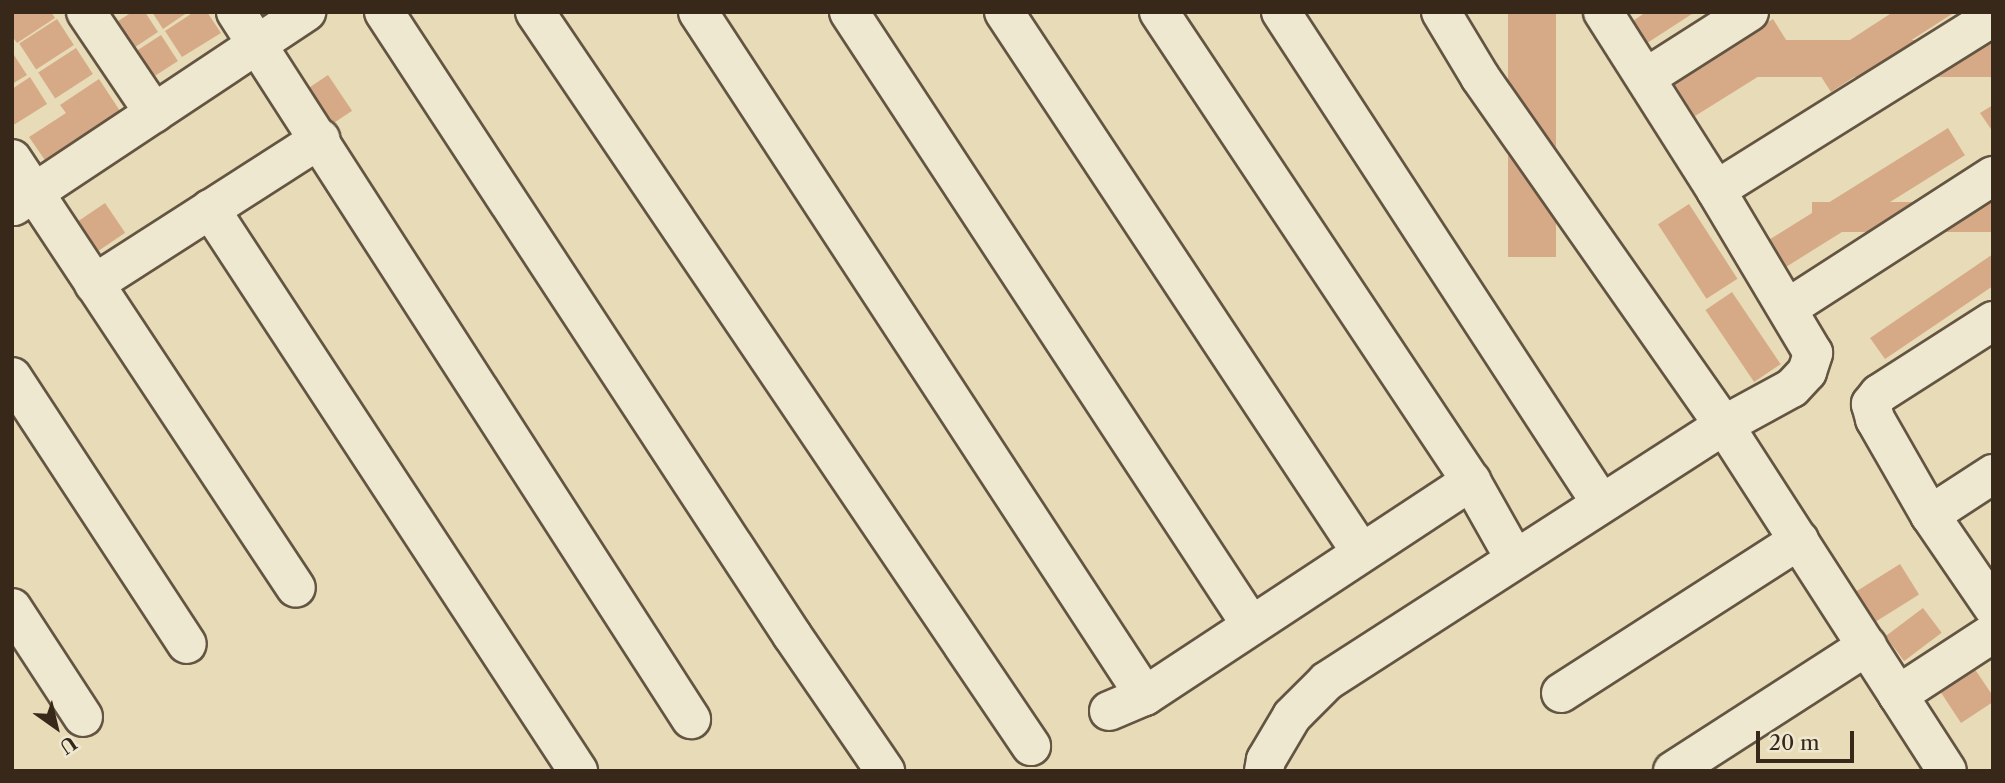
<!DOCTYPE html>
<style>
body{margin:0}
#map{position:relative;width:2005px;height:783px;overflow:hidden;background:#e7dbb8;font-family:"Libre Caslon Text",serif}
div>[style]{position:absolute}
.building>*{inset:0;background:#d7aa87;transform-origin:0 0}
.roads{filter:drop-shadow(2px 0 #635542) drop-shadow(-2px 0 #635542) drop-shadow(0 2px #635542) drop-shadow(0 -2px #635542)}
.minor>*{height:38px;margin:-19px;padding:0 19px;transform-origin:19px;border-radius:19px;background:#efe8d1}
span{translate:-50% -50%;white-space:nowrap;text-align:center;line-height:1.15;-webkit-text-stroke:6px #efe8d1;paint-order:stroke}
.frame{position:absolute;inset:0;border:14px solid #37281a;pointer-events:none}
.north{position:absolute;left:21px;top:692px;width:70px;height:70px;-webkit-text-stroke:5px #efe8d1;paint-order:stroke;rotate:146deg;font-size:19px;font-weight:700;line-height:28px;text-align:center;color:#37281a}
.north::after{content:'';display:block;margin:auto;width:24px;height:32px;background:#37281a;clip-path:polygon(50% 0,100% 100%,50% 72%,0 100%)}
.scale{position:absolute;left:1756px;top:731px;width:98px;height:32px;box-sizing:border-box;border:4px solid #37281a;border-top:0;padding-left:9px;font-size:21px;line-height:24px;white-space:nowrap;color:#37281a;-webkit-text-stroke:5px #efe8d1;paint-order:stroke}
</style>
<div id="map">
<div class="building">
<div style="clip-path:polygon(12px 12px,51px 12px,55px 18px,17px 43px,12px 36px)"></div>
<div style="clip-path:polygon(132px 12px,145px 12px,158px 32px,120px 57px,103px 31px)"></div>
<div style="clip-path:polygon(152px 12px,188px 12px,163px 29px)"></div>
<div style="clip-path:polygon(194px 12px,207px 12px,221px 33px,182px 57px,165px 31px)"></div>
<div style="left:1508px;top:12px;width:48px;height:245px"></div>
<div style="clip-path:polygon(1646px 12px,1695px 12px,1641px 47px,1627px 25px)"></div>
<div style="clip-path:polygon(1893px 12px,1955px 12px,1831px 92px,1813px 64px)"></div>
<div style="left:57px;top:19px;width:31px;height:45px;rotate:57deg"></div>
<div style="left:1773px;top:19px;width:41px;height:118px;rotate:58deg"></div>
<div style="left:161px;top:35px;width:31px;height:46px;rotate:57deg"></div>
<div style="left:1993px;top:40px;width:37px;height:288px;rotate:90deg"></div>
<div style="left:76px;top:48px;width:31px;height:45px;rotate:57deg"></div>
<div style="clip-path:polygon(12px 52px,27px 75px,12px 84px)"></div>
<div style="left:328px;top:75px;width:43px;height:40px;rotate:56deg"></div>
<div style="clip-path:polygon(30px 77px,47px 104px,12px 126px,12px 89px)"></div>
<div style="clip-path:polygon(99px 79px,124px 117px,49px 166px,29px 137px,66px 113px,60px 105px)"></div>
<div style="clip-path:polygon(1993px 105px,1993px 132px,1980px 113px)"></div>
<div style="left:1948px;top:128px;width:32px;height:221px;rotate:58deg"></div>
<div style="left:1993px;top:202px;width:30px;height:181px;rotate:90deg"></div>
<div style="left:105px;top:203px;width:36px;height:32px;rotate:56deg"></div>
<div style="left:1689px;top:204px;width:89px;height:37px;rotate:57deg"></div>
<div style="clip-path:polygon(1993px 254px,1993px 286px,1885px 359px,1870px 338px)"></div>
<div style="left:1732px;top:292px;width:87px;height:32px;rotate:56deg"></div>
<div style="left:1900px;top:564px;width:36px;height:56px;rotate:58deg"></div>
<div style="left:1923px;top:608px;width:31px;height:47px;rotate:53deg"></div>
<div style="clip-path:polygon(1970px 662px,1993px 696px,1993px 702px,1961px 723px,1936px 685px)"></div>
</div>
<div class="roads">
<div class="minor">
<div style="left:86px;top:12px;width:122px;rotate:56deg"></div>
<div style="left:236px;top:12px;width:841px;rotate:57.24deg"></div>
<div style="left:384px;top:12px;width:745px;rotate:56.78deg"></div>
<div style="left:792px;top:635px;width:165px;rotate:55.6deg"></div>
<div style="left:535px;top:12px;width:886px;rotate:55.95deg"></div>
<div style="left:698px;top:12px;width:817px;rotate:56.84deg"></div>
<div style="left:849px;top:12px;width:733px;rotate:56.74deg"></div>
<div style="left:1004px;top:12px;width:647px;rotate:56.53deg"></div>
<div style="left:1159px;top:12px;width:563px;rotate:56.37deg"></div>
<div style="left:1471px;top:481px;width:71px;rotate:60.6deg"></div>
<div style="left:1281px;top:12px;width:586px;rotate:56.91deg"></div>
<div style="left:1441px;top:12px;width:76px;rotate:59deg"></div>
<div style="left:1480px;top:77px;width:425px;rotate:55deg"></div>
<div style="left:1724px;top:425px;width:321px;rotate:57.2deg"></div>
<div style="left:1898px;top:695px;width:113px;rotate:-33.1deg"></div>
<div style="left:1647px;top:77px;width:121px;rotate:-32.5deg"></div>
<div style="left:12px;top:159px;width:514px;rotate:56.5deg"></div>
<div style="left:1716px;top:190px;width:327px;rotate:-32deg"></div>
<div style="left:14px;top:206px;width:351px;rotate:-33.6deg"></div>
<div style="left:210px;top:209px;width:672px;rotate:56.78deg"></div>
<div style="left:94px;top:284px;width:269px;rotate:-32.7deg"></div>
<div style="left:1788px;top:308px;width:244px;rotate:-32.8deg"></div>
<div style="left:1993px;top:321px;width:135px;rotate:147.4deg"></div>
<div style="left:1879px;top:394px;width:13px;rotate:129deg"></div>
<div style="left:1871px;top:404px;width:16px;rotate:75deg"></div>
<div style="left:1875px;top:419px;width:111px;rotate:60.2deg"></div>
<div style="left:1930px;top:515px;width:112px;rotate:55.6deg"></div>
<div style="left:12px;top:377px;width:319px;rotate:56.8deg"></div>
<div style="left:1930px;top:515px;width:75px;rotate:-33.1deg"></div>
<div style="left:12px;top:608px;width:130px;rotate:56.9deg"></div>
<div style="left:1561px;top:693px;width:283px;rotate:-32.7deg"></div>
<div style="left:1898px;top:695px;width:90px;rotate:57.2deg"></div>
<div style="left:1109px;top:711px;width:39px;rotate:-23deg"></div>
<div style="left:1145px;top:696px;width:391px;rotate:-33.4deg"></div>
<div style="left:1264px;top:771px;width:11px;rotate:-80deg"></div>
<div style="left:1266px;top:760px;width:51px;rotate:-59.4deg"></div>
<div style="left:1292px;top:716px;width:49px;rotate:-45deg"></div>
<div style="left:1327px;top:681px;width:472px;rotate:-32.8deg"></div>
<div style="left:1724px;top:425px;width:77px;rotate:-28.6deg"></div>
<div style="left:1792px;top:388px;width:22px;rotate:-47deg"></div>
<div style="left:1807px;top:372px;width:20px;rotate:-72deg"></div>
<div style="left:1813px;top:353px;width:190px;rotate:-120.8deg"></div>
<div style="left:1716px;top:190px;width:211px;rotate:-122.4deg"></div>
<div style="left:1673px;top:771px;width:231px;rotate:-32.8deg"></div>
</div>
</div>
<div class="frame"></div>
<div class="north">U</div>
<div class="scale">20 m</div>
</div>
